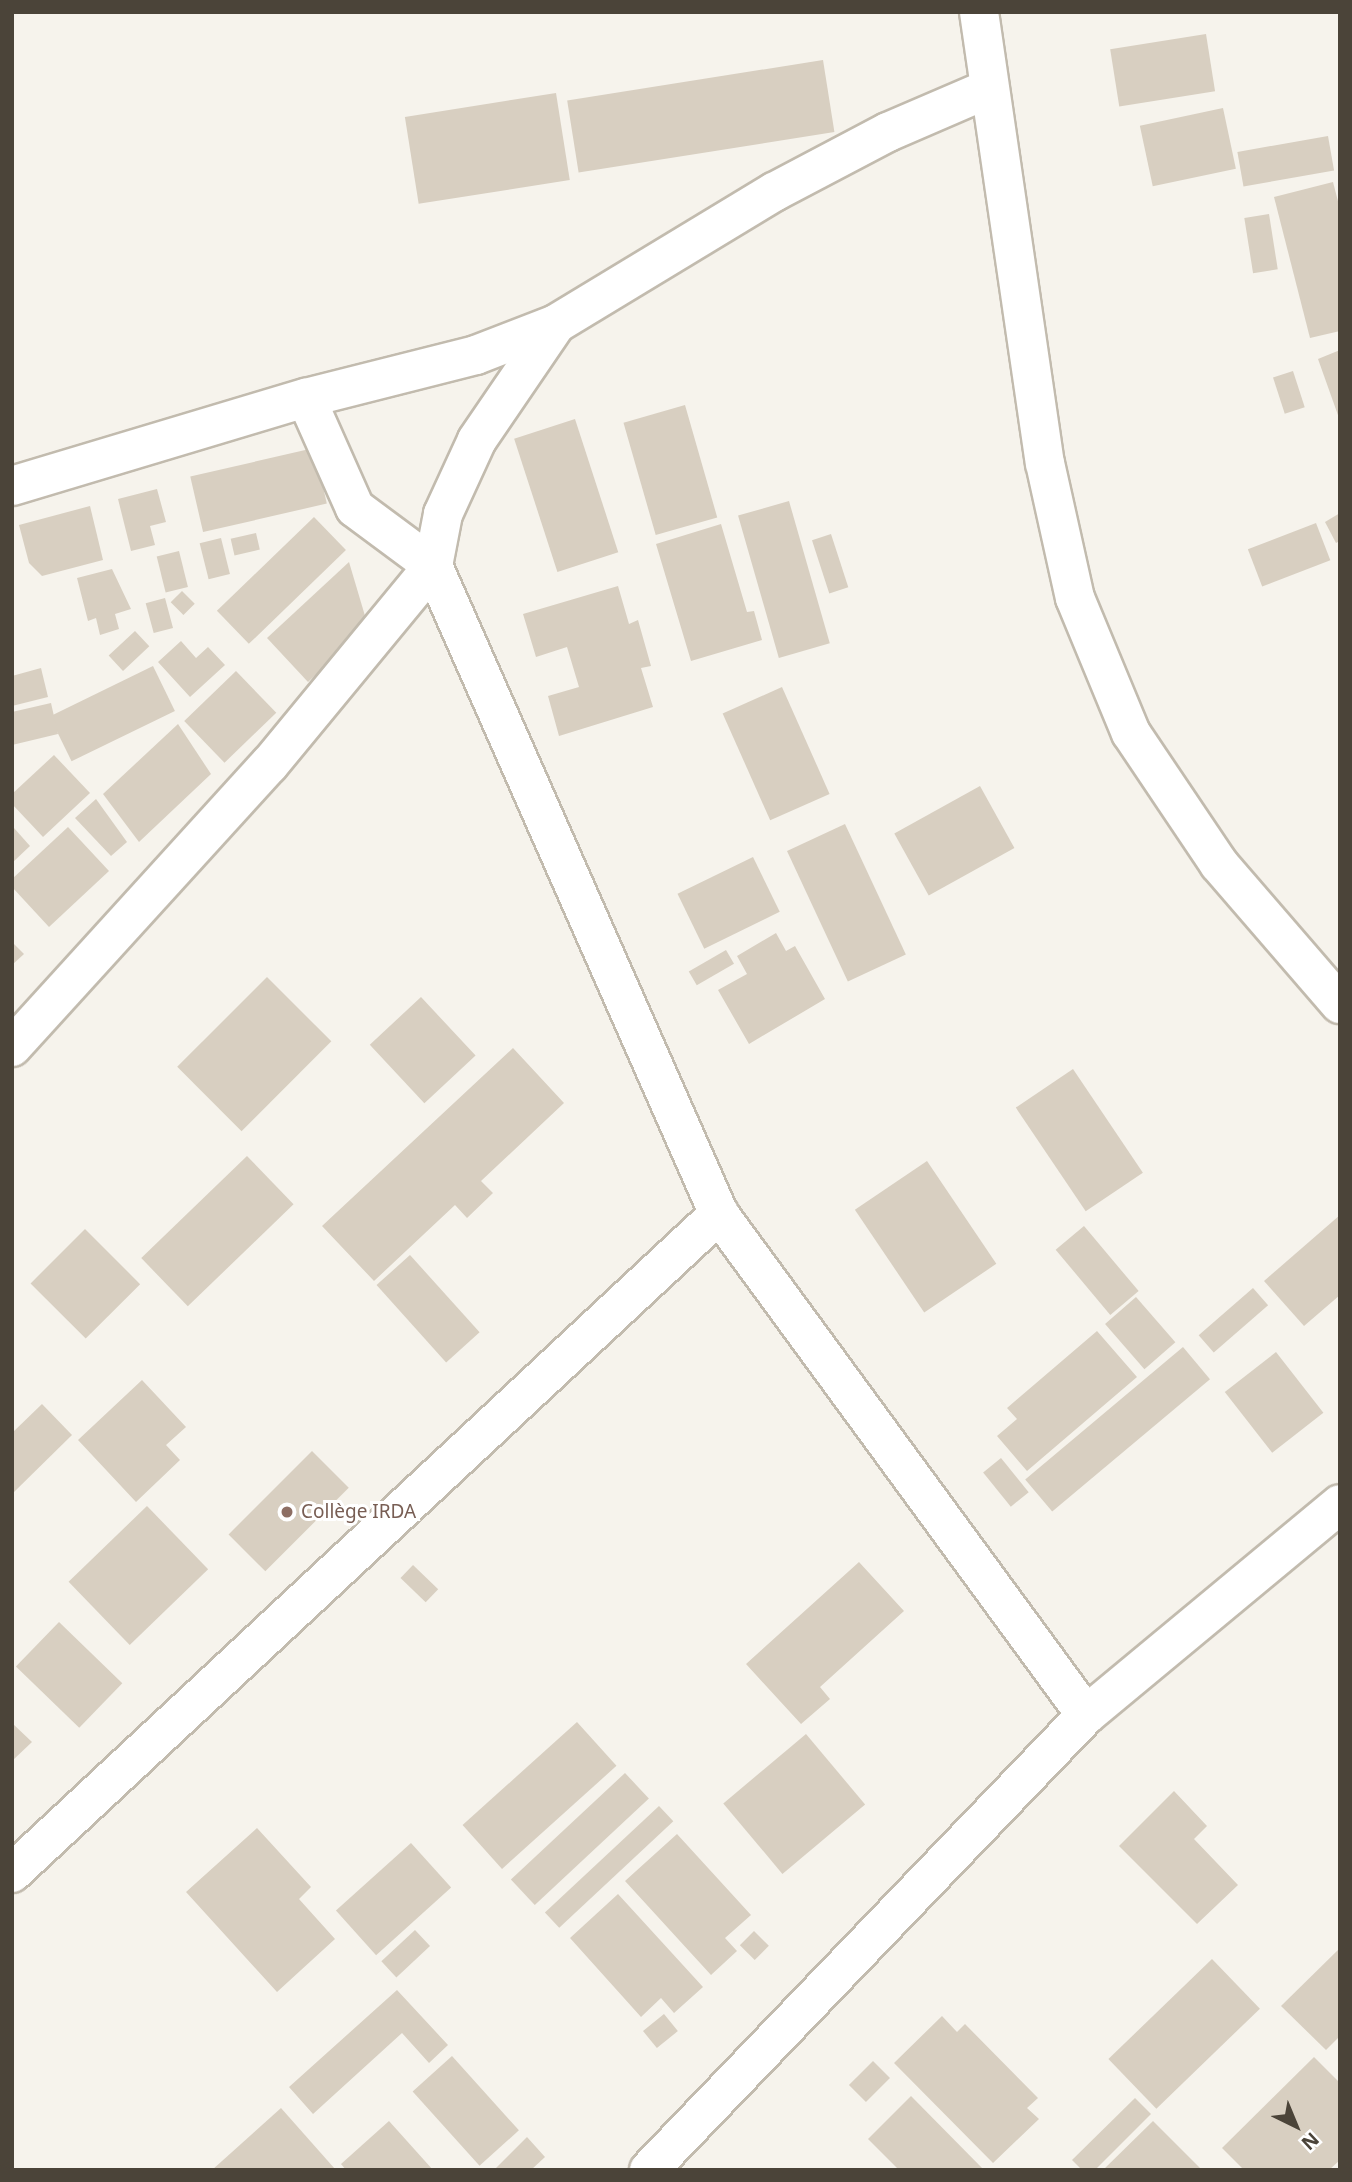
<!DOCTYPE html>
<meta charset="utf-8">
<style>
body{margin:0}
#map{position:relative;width:1352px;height:2182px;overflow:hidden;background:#f6f3ec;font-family:"Noto Sans",sans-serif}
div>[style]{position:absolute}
.building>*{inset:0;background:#d8cfc1;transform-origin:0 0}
.roads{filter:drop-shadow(2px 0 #c2bbae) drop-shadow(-2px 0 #c2bbae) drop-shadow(0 2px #c2bbae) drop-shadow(0 -2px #c2bbae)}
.street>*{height:38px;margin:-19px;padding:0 19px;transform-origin:19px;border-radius:19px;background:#fff}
.dots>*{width:19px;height:19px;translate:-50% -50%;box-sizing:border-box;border:4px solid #fff;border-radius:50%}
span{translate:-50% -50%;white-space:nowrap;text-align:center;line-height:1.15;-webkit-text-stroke:6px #fff;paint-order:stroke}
.education-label{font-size:19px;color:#785e54}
.left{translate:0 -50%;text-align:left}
.frame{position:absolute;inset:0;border:14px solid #4b4439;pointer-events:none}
.north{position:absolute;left:1261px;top:2091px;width:70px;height:70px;-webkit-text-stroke:5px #fff;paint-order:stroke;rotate:137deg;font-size:19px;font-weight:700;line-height:28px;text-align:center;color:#4b4439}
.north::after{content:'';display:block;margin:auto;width:24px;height:32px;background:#4b4439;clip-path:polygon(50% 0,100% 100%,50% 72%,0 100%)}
</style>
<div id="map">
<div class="building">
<div style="left:1206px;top:34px;width:58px;height:97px;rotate:81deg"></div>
<div style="left:823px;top:60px;width:73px;height:259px;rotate:81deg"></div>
<div style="left:556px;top:93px;width:88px;height:153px;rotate:81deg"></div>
<div style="left:1223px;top:108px;width:62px;height:85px;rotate:78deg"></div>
<div style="left:1328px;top:136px;width:35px;height:92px;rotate:80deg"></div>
<div style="clip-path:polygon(1333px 182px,1340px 209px,1340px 331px,1310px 338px,1274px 197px)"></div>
<div style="left:1269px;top:214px;width:56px;height:25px;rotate:81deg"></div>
<div style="clip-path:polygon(1340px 350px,1340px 418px,1339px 418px,1318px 359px)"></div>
<div style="left:1293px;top:371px;width:38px;height:21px;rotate:72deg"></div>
<div style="left:685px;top:405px;width:117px;height:64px;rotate:74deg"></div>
<div style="left:575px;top:419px;width:140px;height:64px;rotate:72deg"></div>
<div style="left:314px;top:448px;width:57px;height:127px;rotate:77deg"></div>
<div style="clip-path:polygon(157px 489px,166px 522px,150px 526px,155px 545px,131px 551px,118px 499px)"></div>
<div style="left:789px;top:501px;width:148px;height:53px;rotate:74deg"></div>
<div style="clip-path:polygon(90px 506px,103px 560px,42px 576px,29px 563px,19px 525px)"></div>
<div style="clip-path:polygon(1340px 513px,1340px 541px,1336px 543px,1325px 522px)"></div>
<div style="left:314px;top:517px;width:46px;height:135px;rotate:46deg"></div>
<div style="left:1316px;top:523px;width:40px;height:73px;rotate:69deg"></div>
<div style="clip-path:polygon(721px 524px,747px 612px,754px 611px,762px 640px,691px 661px,656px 544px)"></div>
<div style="left:256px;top:533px;width:17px;height:26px;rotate:77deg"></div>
<div style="left:831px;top:534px;width:56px;height:20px;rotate:72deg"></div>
<div style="left:221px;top:538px;width:37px;height:22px;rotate:76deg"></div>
<div style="left:179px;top:551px;width:37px;height:23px;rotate:76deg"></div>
<div style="clip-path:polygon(349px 562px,368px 626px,308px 682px,267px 638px)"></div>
<div style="clip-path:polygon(112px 569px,131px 609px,115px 614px,119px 629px,100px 635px,96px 618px,88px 621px,77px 578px)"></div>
<div style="clip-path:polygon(618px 586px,629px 624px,638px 620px,651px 666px,641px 668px,653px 707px,559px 736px,548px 696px,579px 687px,567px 647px,536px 657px,523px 614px)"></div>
<div style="left:182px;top:591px;width:18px;height:16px;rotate:45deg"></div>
<div style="left:165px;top:598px;width:31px;height:20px;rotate:75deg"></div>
<div style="left:135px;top:631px;width:21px;height:36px;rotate:47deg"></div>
<div style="clip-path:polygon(181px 641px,196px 658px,208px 647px,225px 665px,190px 697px,158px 662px)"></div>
<div style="left:153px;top:666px;width:50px;height:115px;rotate:64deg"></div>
<div style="clip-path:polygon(41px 668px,48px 697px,12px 706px,12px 676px)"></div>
<div style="left:236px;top:671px;width:58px;height:72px;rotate:46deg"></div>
<div style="left:782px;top:687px;width:117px;height:65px;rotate:66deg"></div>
<div style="clip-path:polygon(51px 703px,58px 734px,12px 745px,12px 712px)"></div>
<div style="clip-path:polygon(178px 724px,211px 774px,139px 842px,103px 794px)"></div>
<div style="clip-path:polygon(54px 755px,90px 793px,43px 837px,12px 804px,12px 794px)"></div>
<div style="left:980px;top:786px;width:71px;height:98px;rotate:61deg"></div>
<div style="clip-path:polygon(96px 799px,127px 842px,111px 856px,75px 818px)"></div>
<div style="left:845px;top:824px;width:144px;height:64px;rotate:65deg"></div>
<div style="clip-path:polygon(68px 827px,109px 871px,49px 927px,12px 887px,12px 879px)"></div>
<div style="clip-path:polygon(14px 828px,30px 846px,12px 863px,12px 830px)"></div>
<div style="left:753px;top:857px;width:61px;height:84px;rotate:64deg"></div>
<div style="clip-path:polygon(776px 933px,786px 951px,795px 946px,825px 999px,749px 1044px,718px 990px,747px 974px,737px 956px)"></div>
<div style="clip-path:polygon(12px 942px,24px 954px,12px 965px)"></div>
<div style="left:726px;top:950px;width:16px;height:43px;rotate:60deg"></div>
<div style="left:267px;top:977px;width:91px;height:127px;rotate:45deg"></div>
<div style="left:421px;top:997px;width:80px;height:70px;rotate:47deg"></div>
<div style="clip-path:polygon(513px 1048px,564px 1103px,481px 1181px,493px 1193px,467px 1218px,455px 1205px,374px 1281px,322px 1226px)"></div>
<div style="left:1073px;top:1069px;width:125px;height:69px;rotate:56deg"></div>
<div style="left:247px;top:1156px;width:67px;height:147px;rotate:46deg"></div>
<div style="left:927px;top:1161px;width:124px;height:87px;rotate:56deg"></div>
<div style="clip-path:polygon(1340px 1215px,1340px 1295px,1304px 1326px,1264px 1281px)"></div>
<div style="left:1084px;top:1226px;width:85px;height:37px;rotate:50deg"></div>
<div style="left:85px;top:1229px;width:78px;height:77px;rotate:45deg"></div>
<div style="left:410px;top:1255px;width:104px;height:45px;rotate:48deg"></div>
<div style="left:1253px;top:1288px;width:23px;height:72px;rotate:49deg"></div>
<div style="left:1136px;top:1297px;width:60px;height:41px;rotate:49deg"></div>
<div style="clip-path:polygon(1097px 1331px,1137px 1377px,1027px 1471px,997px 1436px,1017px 1419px,1007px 1408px)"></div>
<div style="left:1183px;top:1347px;width:42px;height:206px;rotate:50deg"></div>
<div style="left:1276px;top:1352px;width:77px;height:65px;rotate:52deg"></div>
<div style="clip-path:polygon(142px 1380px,186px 1427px,166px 1445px,180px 1460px,136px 1502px,78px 1440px)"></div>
<div style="clip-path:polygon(42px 1404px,72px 1435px,12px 1494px,12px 1433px)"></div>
<div style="left:312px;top:1451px;width:52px;height:118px;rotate:45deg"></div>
<div style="left:1001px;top:1458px;width:44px;height:23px;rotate:51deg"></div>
<div style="left:147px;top:1506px;width:88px;height:109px;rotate:46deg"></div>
<div style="clip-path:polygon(859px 1562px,904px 1611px,820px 1687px,830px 1699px,801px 1724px,746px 1664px)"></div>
<div style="left:413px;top:1565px;width:35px;height:18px;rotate:44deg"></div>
<div style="left:59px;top:1622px;width:88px;height:62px;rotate:44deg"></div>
<div style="left:577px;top:1722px;width:59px;height:154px;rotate:48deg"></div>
<div style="clip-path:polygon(12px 1723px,32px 1742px,12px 1761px)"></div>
<div style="left:806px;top:1734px;width:92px;height:108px;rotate:50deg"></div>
<div style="left:625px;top:1773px;width:35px;height:156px;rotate:47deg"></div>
<div style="clip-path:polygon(1174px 1791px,1207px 1826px,1194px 1839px,1238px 1885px,1197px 1924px,1119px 1846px)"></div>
<div style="left:659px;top:1806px;width:21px;height:156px;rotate:47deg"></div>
<div style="clip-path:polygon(257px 1828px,311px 1887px,299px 1899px,335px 1939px,277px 1992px,186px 1892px)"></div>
<div style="clip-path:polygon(677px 1834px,751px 1915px,725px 1938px,737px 1951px,711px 1975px,625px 1881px)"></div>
<div style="left:411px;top:1843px;width:60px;height:101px;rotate:48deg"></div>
<div style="clip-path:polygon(618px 1894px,703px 1987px,674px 2013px,661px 1998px,641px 2017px,570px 1938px)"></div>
<div style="left:415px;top:1930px;width:22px;height:46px;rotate:47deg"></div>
<div style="left:754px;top:1931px;width:21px;height:20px;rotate:45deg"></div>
<div style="clip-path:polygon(1340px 1948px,1340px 2036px,1326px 2050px,1281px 2006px)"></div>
<div style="left:1212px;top:1959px;width:69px;height:144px;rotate:46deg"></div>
<div style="clip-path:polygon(397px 1990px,448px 2045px,429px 2063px,402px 2033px,313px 2114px,289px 2087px)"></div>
<div style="left:664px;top:2014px;width:22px;height:27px;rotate:51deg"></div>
<div style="clip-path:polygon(942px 2016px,957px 2032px,965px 2024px,1038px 2098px,1027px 2108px,1039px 2119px,993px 2163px,894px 2063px)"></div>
<div style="left:452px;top:2056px;width:100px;height:53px;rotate:48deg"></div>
<div style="clip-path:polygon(1314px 2057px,1340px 2083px,1340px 2160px,1329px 2170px,1244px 2170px,1222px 2148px)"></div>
<div style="left:873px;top:2061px;width:24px;height:34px;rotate:45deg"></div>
<div style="clip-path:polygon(911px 2096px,984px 2170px,899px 2170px,868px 2139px)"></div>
<div style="clip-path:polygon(1135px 2098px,1151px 2114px,1095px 2170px,1082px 2170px,1072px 2160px)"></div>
<div style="clip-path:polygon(281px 2108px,335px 2169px,212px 2170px)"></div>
<div style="clip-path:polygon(389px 2121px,433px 2170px,346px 2170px,341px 2164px)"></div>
<div style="clip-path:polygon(1153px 2121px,1202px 2170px,1103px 2170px)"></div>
<div style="clip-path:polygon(527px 2137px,545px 2157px,531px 2170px,494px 2170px)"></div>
</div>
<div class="roads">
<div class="street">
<div style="left:979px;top:12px;width:456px;rotate:81.7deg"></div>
<div style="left:1045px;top:463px;width:138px;rotate:77.5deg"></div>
<div style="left:1075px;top:598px;width:146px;rotate:67.5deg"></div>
<div style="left:1131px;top:733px;width:158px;rotate:56.1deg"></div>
<div style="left:1219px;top:864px;width:185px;rotate:49.2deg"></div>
<div style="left:306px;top:398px;width:120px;rotate:66deg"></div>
<div style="left:355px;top:508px;width:97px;rotate:36.6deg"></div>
<div style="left:433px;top:566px;width:708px;rotate:66.19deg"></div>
<div style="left:719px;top:1214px;width:621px;rotate:53.78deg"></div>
<div style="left:12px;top:486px;width:307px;rotate:-16.7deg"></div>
<div style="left:306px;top:398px;width:175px;rotate:-14.2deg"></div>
<div style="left:476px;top:355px;width:86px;rotate:-21.2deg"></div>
<div style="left:556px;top:324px;width:255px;rotate:-31.2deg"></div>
<div style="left:774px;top:192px;width:129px;rotate:-27.8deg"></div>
<div style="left:888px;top:132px;width:109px;rotate:-23.3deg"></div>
<div style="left:12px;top:1047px;width:382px;rotate:-47.7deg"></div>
<div style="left:269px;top:765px;width:258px;rotate:-50.5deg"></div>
<div style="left:433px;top:566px;width:53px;rotate:-79.1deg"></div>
<div style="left:443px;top:514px;width:81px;rotate:-65.3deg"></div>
<div style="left:477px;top:440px;width:140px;rotate:-55.7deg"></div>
<div style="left:12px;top:1873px;width:967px;rotate:-42.99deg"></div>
<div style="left:649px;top:2170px;width:631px;rotate:-46.16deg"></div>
<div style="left:1086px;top:1715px;width:330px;rotate:-39.7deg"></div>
</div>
</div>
<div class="dots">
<div style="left:287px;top:1512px;background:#8d6e63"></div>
</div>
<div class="education-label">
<span class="left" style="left:301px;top:1512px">Collège IRDA</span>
</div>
<div class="frame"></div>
<div class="north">N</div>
</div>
